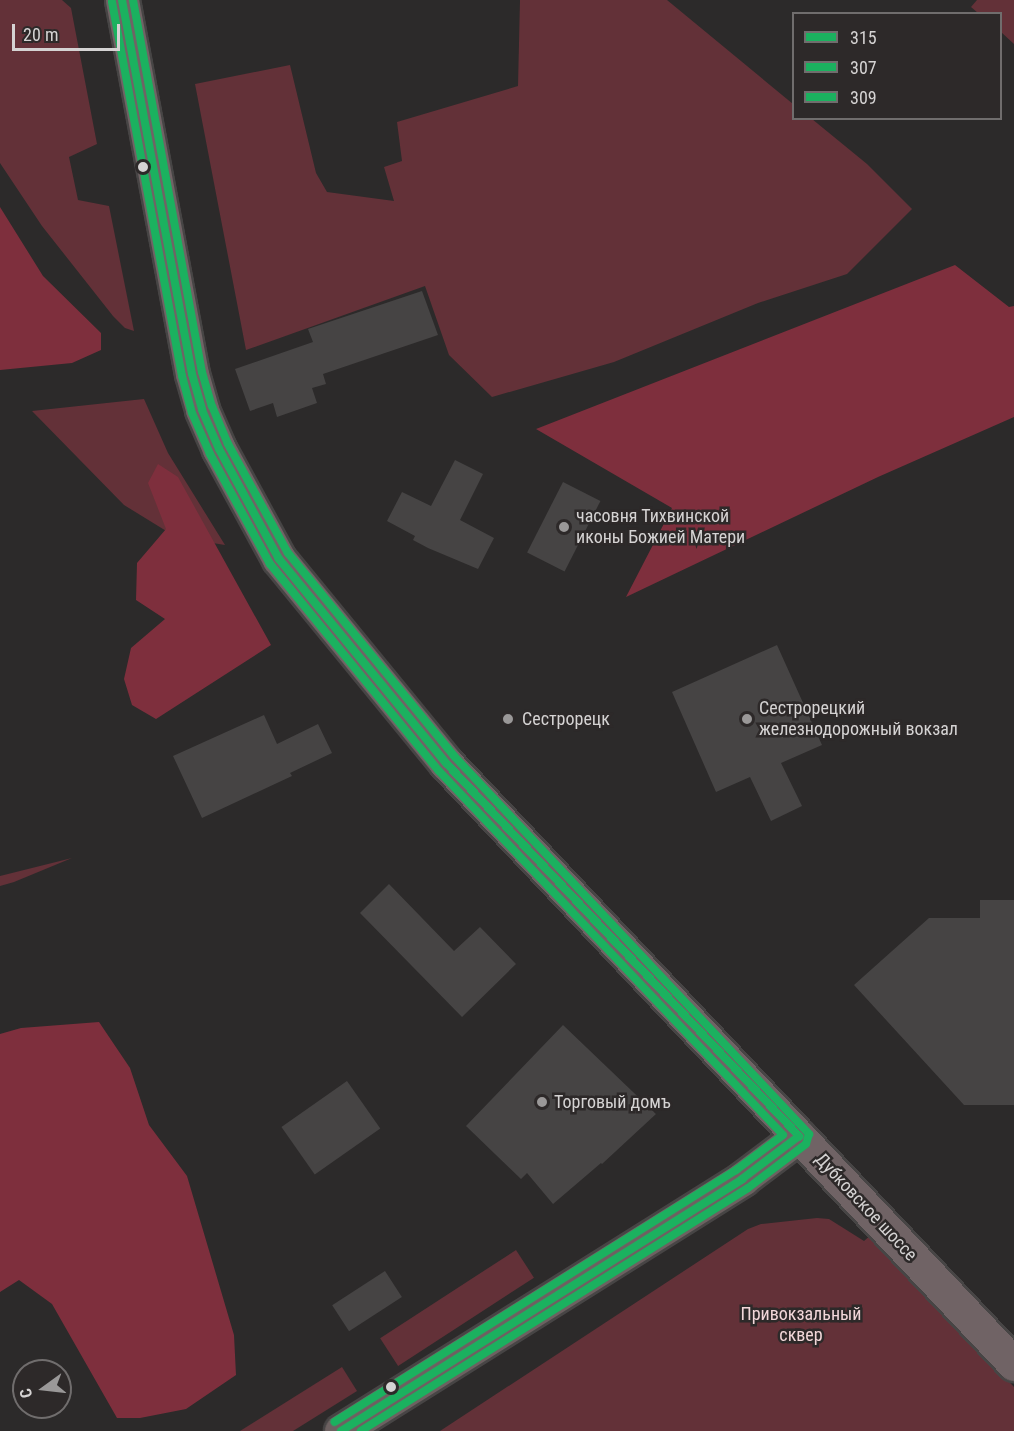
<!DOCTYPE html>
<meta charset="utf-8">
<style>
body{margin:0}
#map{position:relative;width:1014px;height:1431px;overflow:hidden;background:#2c2a2a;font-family:"Roboto Condensed",sans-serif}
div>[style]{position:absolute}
.green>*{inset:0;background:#633138;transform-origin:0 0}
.forest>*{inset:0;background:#7e2f3d}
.building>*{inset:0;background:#464444;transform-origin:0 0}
.roads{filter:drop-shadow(2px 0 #474545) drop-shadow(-2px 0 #474545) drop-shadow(0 2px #474545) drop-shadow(0 -2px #474545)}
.tertiary>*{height:33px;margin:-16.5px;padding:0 16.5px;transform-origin:16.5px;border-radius:16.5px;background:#6d6161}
.secondary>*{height:33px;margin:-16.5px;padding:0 16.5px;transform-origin:16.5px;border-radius:16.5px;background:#706365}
.bus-1>*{height:8px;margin:-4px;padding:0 4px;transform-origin:4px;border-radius:4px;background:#1bb15f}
.bus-2>*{height:8px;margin:-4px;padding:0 4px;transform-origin:4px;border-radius:4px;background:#1bb15f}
.bus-3>*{height:8px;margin:-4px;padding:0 4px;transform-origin:4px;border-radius:4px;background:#1bb15f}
.dots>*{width:16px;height:16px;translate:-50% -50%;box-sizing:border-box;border:3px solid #2d2929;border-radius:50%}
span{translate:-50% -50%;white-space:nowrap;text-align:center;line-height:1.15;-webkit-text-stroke:5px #2d2929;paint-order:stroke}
.poi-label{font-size:18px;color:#d5d3d3}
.left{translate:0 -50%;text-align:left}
.street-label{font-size:18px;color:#d5d3d3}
.park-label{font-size:18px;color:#f2d7d9}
.legend{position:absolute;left:792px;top:12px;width:210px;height:108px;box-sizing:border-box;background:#2d2929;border:2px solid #706d6d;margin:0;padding:8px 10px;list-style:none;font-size:18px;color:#d5d3d3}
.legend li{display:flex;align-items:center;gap:12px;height:30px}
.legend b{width:30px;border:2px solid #706d6d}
.north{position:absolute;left:12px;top:1359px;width:60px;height:60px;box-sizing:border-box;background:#2d2929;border:2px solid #706d6d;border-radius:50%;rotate:255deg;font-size:16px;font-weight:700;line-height:24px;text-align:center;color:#d5d3d3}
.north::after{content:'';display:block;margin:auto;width:21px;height:27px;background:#9a9898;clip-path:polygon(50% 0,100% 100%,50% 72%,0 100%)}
.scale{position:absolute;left:12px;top:24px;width:108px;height:27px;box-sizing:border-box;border:3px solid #d5d3d3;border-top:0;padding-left:8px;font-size:18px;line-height:21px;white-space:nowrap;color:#d5d3d3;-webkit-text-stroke:4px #2d2929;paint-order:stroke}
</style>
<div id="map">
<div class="green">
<div style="clip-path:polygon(0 0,62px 0,71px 8px,97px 144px,69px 157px,78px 200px,109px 206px,134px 331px,125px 328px,113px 316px,42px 226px,0 163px)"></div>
<div style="clip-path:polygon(520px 0,667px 0,793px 104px,794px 118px,812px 119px,867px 164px,912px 209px,847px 274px,758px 303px,614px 362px,492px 397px,449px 355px,425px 286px,246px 350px,195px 84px,290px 65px,316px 173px,327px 192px,394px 201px,384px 167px,402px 161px,397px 122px,518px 86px)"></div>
<div style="clip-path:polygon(977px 0,1014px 0,1014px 44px,1001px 32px,1000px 14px,978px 13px,971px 7px)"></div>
<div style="clip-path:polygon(144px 399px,168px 453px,225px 545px,176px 537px,124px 505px,32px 411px)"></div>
<div style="clip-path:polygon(72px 858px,14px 882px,0 886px,0 876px)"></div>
<div style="clip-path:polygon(817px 1218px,829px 1219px,864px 1241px,872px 1234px,1014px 1387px,1014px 1431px,440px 1431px,748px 1229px,761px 1224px)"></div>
<div style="left:516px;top:1250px;width:33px;height:162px;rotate:57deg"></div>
<div style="clip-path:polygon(342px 1367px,357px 1391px,293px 1431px,240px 1431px)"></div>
</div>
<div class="forest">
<div style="clip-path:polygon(0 207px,43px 276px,101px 333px,101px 350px,72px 363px,0 370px)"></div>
<div style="clip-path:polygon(955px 265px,1009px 307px,1014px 306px,1014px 417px,878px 477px,626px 597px,672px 508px,536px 429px)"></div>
<div style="clip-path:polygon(158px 464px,178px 477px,271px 645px,156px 719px,132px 705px,124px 679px,131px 648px,165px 619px,136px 600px,137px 563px,166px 529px,148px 483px)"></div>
<div style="clip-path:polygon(99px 1022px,130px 1068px,149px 1125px,187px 1176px,234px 1335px,236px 1375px,186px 1409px,140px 1418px,117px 1418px,52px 1304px,19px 1280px,0 1292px,0 1034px,21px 1028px)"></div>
</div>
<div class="building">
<div style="clip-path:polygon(422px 291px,438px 335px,323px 374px,326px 384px,312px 388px,317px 403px,277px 417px,273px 403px,250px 411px,235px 369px,313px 342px,308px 329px)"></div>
<div style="clip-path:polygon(455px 460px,483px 474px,460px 520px,494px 538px,478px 569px,428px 548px,413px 540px,415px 536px,387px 521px,402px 492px,431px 506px)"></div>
<div style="left:563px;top:482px;width:42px;height:79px;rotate:27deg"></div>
<div style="clip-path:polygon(777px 645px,822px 745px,781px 763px,802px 806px,771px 821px,750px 777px,716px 792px,672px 692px)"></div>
<div style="clip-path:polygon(264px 715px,277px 744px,318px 724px,332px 753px,290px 773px,292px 776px,202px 818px,173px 756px)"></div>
<div style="clip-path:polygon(389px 884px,454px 951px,480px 927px,516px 964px,462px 1017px,360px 913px)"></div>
<div style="clip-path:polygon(980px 900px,1014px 900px,1014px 1105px,964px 1105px,854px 985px,929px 918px,980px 918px)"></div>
<div style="clip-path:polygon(563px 1025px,656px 1114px,602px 1164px,601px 1163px,553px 1204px,527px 1173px,521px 1179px,466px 1126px)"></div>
<div style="left:347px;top:1081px;width:58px;height:80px;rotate:55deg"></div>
<div style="left:385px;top:1271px;width:31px;height:63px;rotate:57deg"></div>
</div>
<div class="roads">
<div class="tertiary">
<div style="left:341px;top:1431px;width:474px;rotate:-32.1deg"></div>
<div style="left:742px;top:1179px;width:71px;rotate:-37deg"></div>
</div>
<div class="secondary">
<div style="left:122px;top:0;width:380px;rotate:79.4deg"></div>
<div style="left:192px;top:374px;width:37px;rotate:74deg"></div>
<div style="left:202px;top:410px;width:43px;rotate:66.4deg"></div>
<div style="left:219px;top:449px;width:125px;rotate:61.4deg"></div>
<div style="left:279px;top:559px;width:264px;rotate:50.7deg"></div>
<div style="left:446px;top:763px;width:827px;rotate:46.62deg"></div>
</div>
</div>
<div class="bus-1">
<div style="left:122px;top:0;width:380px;rotate:79.4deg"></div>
<div style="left:192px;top:374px;width:37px;rotate:74deg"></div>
<div style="left:202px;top:410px;width:43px;rotate:66.4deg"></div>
<div style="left:219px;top:449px;width:125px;rotate:61.4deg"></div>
<div style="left:279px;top:559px;width:264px;rotate:50.7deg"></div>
<div style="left:446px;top:763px;width:514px;rotate:46.58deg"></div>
<div style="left:341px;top:1431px;width:474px;rotate:-32.1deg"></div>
<div style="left:742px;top:1179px;width:71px;rotate:-37deg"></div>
</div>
<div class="bus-2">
<div style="left:112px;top:2px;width:380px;rotate:79.4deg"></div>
<div style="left:182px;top:376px;width:38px;rotate:75deg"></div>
<div style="left:192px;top:413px;width:45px;rotate:66.3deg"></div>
<div style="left:210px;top:454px;width:125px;rotate:61.4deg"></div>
<div style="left:270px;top:564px;width:266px;rotate:50.8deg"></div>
<div style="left:438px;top:770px;width:502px;rotate:46.61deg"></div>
<div style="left:783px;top:1135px;width:59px;rotate:143.3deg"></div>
<div style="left:736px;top:1170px;width:474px;rotate:147.9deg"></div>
</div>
<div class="bus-3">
<div style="left:133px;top:0;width:378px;rotate:79.5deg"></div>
<div style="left:202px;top:372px;width:35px;rotate:74deg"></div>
<div style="left:212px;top:406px;width:41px;rotate:67.2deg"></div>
<div style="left:228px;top:444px;width:124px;rotate:61.2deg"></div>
<div style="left:288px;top:553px;width:262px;rotate:50.7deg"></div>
<div style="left:454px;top:756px;width:519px;rotate:46.8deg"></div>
<div style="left:809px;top:1134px;width:10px;rotate:107deg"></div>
<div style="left:806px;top:1144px;width:73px;rotate:142.8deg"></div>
<div style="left:748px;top:1188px;width:457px;rotate:147.9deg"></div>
</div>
<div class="dots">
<div style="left:143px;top:167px;background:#d5d3d3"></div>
<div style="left:564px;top:527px;background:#9a9898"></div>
<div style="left:508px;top:719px;background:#9a9898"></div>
<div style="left:747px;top:719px;background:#9a9898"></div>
<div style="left:542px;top:1102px;background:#9a9898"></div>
<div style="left:391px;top:1387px;background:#d5d3d3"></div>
</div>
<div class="poi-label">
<span class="left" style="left:576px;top:527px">часовня Тихвинской<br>иконы Божией Матери</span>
<span class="left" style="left:759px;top:719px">Сестрорецкий<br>железнодорожный вокзал</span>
<span class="left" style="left:522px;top:719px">Сестрорецк</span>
<span class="left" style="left:554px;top:1102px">Торговый домъ</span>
</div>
<div class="street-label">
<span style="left:866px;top:1207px;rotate:47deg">Дубковское шоссе</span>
</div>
<div class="park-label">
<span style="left:801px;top:1325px">Привокзальный<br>сквер</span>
</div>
<ul class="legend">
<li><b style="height:8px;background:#1bb15f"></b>315</li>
<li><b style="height:8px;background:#1bb15f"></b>307</li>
<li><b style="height:8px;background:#1bb15f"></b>309</li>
</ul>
<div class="north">С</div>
<div class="scale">20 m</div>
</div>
